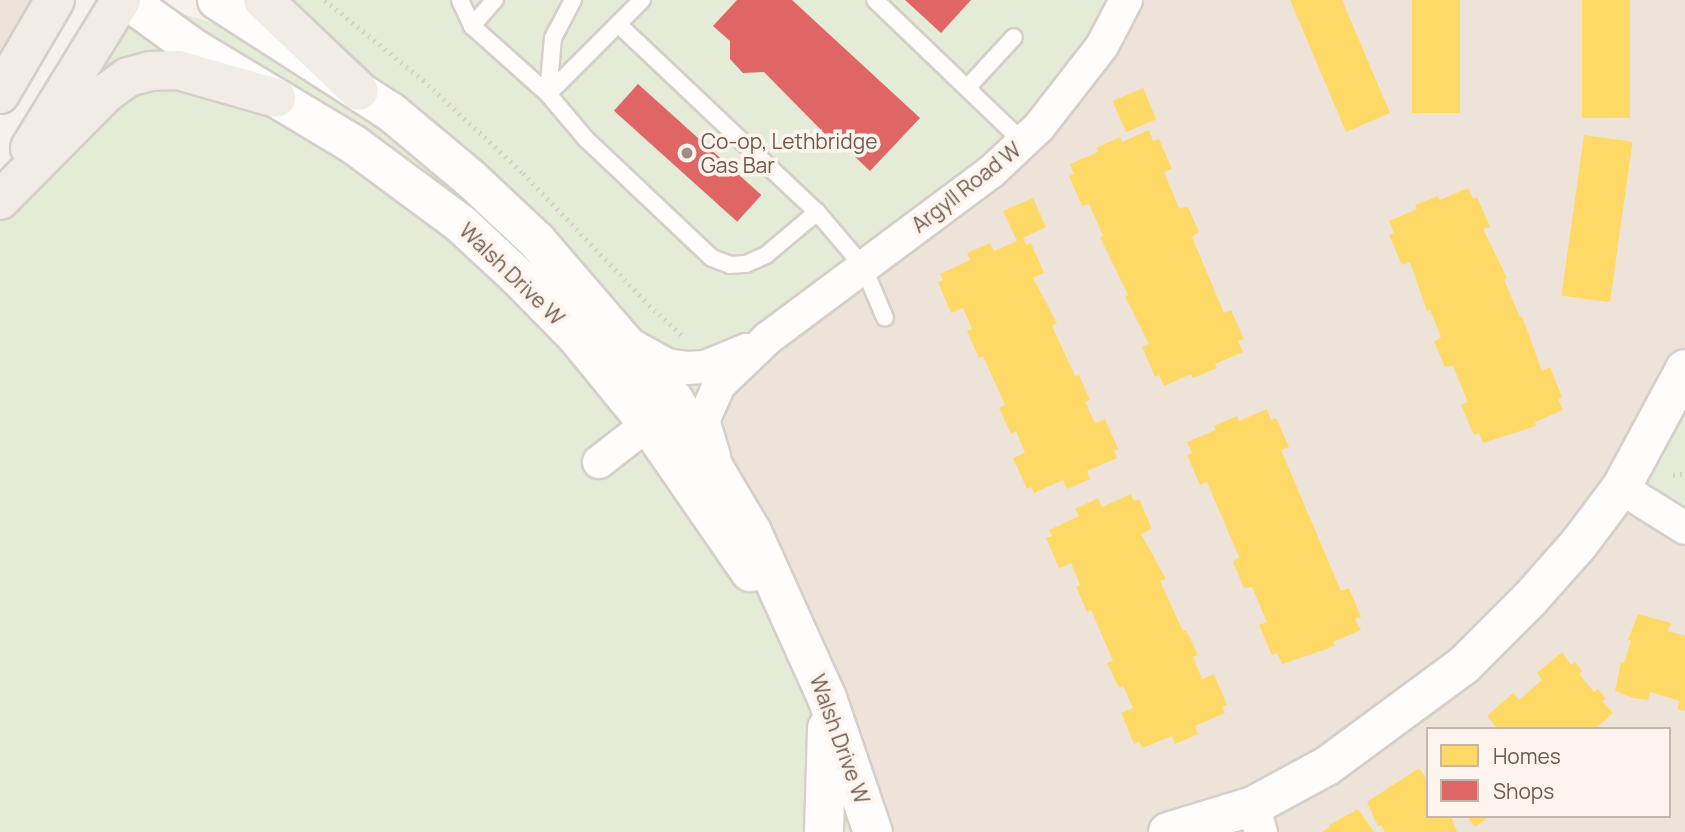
<!DOCTYPE html>
<style>
body{margin:0}
#map{position:relative;width:1685px;height:832px;overflow:hidden;background:#f6f1eb;font-family:Manrope,sans-serif}
div>[style]{position:absolute}
.residential>*{inset:0;background:#eee3d9}
.green>*{inset:0;background:#e4ebd7}
.homes>*{inset:0;background:#ffd966;transform-origin:0 0}
.shops>*{inset:0;background:#e06666;transform-origin:0 0}
.path>*{height:4.5px;margin-top:-2.25px;transform-origin:0;background:repeating-linear-gradient(90deg,#d7d0cb 0 2px,transparent 0 7px)}
.roads{filter:drop-shadow(2px 0 #d5cec9) drop-shadow(-2px 0 #d5cec9) drop-shadow(0 2px #d5cec9) drop-shadow(0 -2px #d5cec9)}
.service>*{height:16px;margin:-8px;padding:0 8px;transform-origin:8px;border-radius:8px;background:#fefdfc}
.minor>*{height:32px;margin:-16px;padding:0 16px;transform-origin:16px;border-radius:16px;background:#fefdfc}
.tertiary>*{height:38px;margin:-19px;padding:0 19px;transform-origin:19px;border-radius:19px;background:#fefdfc}
.secondary>*{height:38px;margin:-19px;padding:0 19px;transform-origin:19px;border-radius:19px;background:#fefdfc}
.primary>*{height:38px;margin:-19px;padding:0 19px;transform-origin:19px;border-radius:19px;background:#f1ece6}
.dots>*{width:19px;height:19px;translate:-50% -50%;box-sizing:border-box;border:4px solid #fdf5ed;border-radius:50%}
span{translate:-50% -50%;white-space:nowrap;text-align:center;line-height:1.15;-webkit-text-stroke:7px #fdf5ed;paint-order:stroke}
.poi-label{font-size:21px;color:#71584e}
.left{translate:0 -50%;text-align:left}
.street-label{font-size:21px;color:#71584e}
.legend{position:absolute;left:1426px;top:727px;width:245px;height:91px;box-sizing:border-box;background:#fdf5ed;border:2px solid #c5b6ad;margin:0;padding:9px 12px;list-style:none;font-size:21px;color:#71584e}
.legend li{display:flex;align-items:center;gap:14px;height:35px}
.legend b{width:35px;border:2px solid #c5b6ad}
</style>
<div id="map">
<div class="residential">
<div style="clip-path:polygon(0 0,55px 0,0 94px)"></div>
<div style="clip-path:polygon(evenodd,1126px 0,1685px 0,1685px 832px,873px 832px,665px 413px,863px 266px,1126px 0,1428px 729px,1669px 729px,1669px 816px,1428px 816px,1428px 729px)"></div>
</div>
<div class="green">
<div style="clip-path:polygon(133px 0,242px 31px,259px 0,1126px 0,1071px 89px,863px 266px,665px 413px,701px 464px,873px 832px,0 832px,0 198px)"></div>
<div style="clip-path:polygon(1685px 369px,1685px 528px,1621px 488px)"></div>
</div>
<div class="homes">
<div style="clip-path:polygon(1290px 0,1342px 0,1390px 113px,1346px 132px)"></div>
<div style="left:1412px;top:0;width:48px;height:113px"></div>
<div style="left:1582px;top:0;width:48px;height:118px"></div>
<div style="left:1143px;top:88px;width:34px;height:33px;rotate:67deg"></div>
<div style="clip-path:polygon(1149px 130px,1153px 141px,1159px 139px,1172px 169px,1164px 172px,1179px 208px,1188px 207px,1199px 232px,1192px 237px,1224px 313px,1231px 310px,1244px 339px,1238px 341px,1243px 352px,1215px 364px,1217px 368px,1193px 378px,1191px 374px,1164px 386px,1159px 375px,1155px 377px,1142px 347px,1149px 344px,1125px 296px,1128px 295px,1100px 237px,1103px 236px,1089px 204px,1082px 206px,1069px 176px,1074px 174px,1070px 164px,1098px 152px,1096px 148px,1120px 137px,1122px 142px)"></div>
<div style="left:1584px;top:135px;width:49px;height:162px;rotate:8deg"></div>
<div style="clip-path:polygon(1468px 188px,1473px 199px,1477px 197px,1490px 227px,1483px 229px,1507px 278px,1504px 280px,1520px 317px,1522px 316px,1542px 371px,1550px 367px,1562px 397px,1558px 399px,1563px 410px,1535px 422px,1536px 426px,1483px 443px,1479px 433px,1474px 435px,1461px 405px,1468px 402px,1453px 366px,1445px 367px,1434px 342px,1441px 337px,1430px 310px,1427px 311px,1410px 262px,1402px 265px,1389px 235px,1394px 233px,1389px 221px,1417px 209px,1415px 205px,1438px 196px,1440px 200px)"></div>
<div style="clip-path:polygon(1033px 198px,1046px 227px,1023px 238px,1026px 245px,1031px 243px,1044px 273px,1033px 278px,1057px 323px,1052px 326px,1075px 376px,1079px 375px,1090px 400px,1085px 402px,1095px 423px,1105px 419px,1118px 449px,1114px 451px,1117px 458px,1087px 471px,1090px 479px,1067px 489px,1063px 480px,1034px 493px,1031px 487px,1027px 489px,1013px 458px,1025px 453px,1016px 431px,1011px 434px,999px 408px,1005px 405px,983px 356px,979px 358px,967px 331px,972px 329px,963px 308px,951px 313px,938px 282px,943px 280px,940px 274px,970px 260px,967px 253px,990px 243px,994px 251px,1017px 241px,1003px 211px)"></div>
<div style="clip-path:polygon(1267px 409px,1271px 420px,1276px 418px,1289px 447px,1281px 450px,1341px 591px,1349px 588px,1361px 617px,1355px 619px,1361px 630px,1333px 642px,1335px 646px,1282px 664px,1277px 653px,1272px 655px,1259px 625px,1267px 622px,1252px 587px,1244px 588px,1233px 562px,1239px 557px,1207px 482px,1200px 485px,1187px 455px,1192px 453px,1187px 442px,1216px 430px,1214px 426px,1237px 416px,1239px 421px)"></div>
<div style="clip-path:polygon(1131px 494px,1134px 501px,1139px 499px,1152px 529px,1141px 534px,1166px 579px,1160px 581px,1183px 631px,1186px 630px,1198px 655px,1193px 657px,1202px 679px,1214px 674px,1227px 705px,1222px 707px,1225px 713px,1195px 726px,1198px 734px,1175px 744px,1172px 736px,1142px 748px,1139px 742px,1134px 744px,1121px 713px,1133px 708px,1123px 686px,1119px 688px,1107px 663px,1113px 661px,1091px 610px,1087px 612px,1076px 587px,1080px 585px,1071px 563px,1059px 568px,1046px 538px,1052px 536px,1049px 530px,1079px 516px,1075px 509px,1098px 498px,1102px 507px)"></div>
<div style="clip-path:polygon(1638px 614px,1671px 623px,1668px 631px,1685px 636px,1685px 711px,1677px 709px,1680px 701px,1650px 692px,1648px 700px,1633px 698px,1615px 691px,1621px 662px,1624px 663px,1631px 641px,1628px 640px)"></div>
<div style="clip-path:polygon(1562px 652px,1571px 665px,1575px 662px,1582px 671px,1579px 674px,1594px 692px,1598px 689px,1606px 699px,1602px 701px,1613px 713px,1595px 729px,1498px 729px,1487px 716px,1513px 693px,1519px 700px,1542px 680px,1537px 673px)"></div>
<div style="clip-path:polygon(1419px 768px,1428px 781px,1428px 816px,1451px 816px,1457px 832px,1385px 832px,1381px 825px,1378px 826px,1367px 802px)"></div>
<div style="clip-path:polygon(1358px 809px,1374px 832px,1322px 832px,1330px 827px,1329px 825px)"></div>
<div style="clip-path:polygon(1467px 816px,1490px 816px,1475px 827px)"></div>
</div>
<div class="shops">
<div style="clip-path:polygon(737px 0,792px 0,920px 118px,870px 171px,830px 133px,825px 134px,764px 72px,743px 73px,730px 59px,730px 41px,713px 26px)"></div>
<div style="clip-path:polygon(905px 0,971px 0,941px 33px)"></div>
<div style="left:638px;top:84px;width:166px;height:36px;rotate:42deg"></div>
</div>
<div class="path">
<div style="left:325px;top:0;width:127px;rotate:39.2deg"></div>
<div style="left:423px;top:80px;width:137px;rotate:42.9deg"></div>
<div style="left:523px;top:173px;width:182px;rotate:46.3deg"></div>
<div style="left:649px;top:305px;width:47px;rotate:42.4deg"></div>
<div style="left:1673px;top:475px;width:12px;rotate:-9deg"></div>
</div>
<div class="roads">
<div class="service">
<div style="left:460px;top:0;width:29px;rotate:65deg"></div>
<div style="left:472px;top:26px;width:102px;rotate:41.8deg"></div>
<div style="left:548px;top:94px;width:59px;rotate:49.8deg"></div>
<div style="left:586px;top:139px;width:173px;rotate:43.4deg"></div>
<div style="left:712px;top:258px;width:19px;rotate:21deg"></div>
<div style="left:730px;top:265px;width:16px;rotate:-4deg"></div>
<div style="left:746px;top:264px;width:22px;rotate:-24deg"></div>
<div style="left:766px;top:255px;width:67px;rotate:-40.1deg"></div>
<div style="left:573px;top:0;width:43px;rotate:117.8deg"></div>
<div style="left:553px;top:38px;width:56px;rotate:95.1deg"></div>
<div style="left:548px;top:94px;width:133px;rotate:-45deg"></div>
<div style="left:875px;top:0;width:205px;rotate:43.8deg"></div>
<div style="left:618px;top:24px;width:274px;rotate:43.4deg"></div>
<div style="left:817px;top:212px;width:71px;rotate:49.6deg"></div>
<div style="left:863px;top:266px;width:56px;rotate:67.1deg"></div>
<div style="left:472px;top:26px;width:35px;rotate:-49deg"></div>
<div style="left:967px;top:88px;width:69px;rotate:-47.3deg"></div>
</div>
<div class="minor">
<div style="left:631px;top:345px;width:41px;rotate:29.1deg"></div>
<div style="left:667px;top:365px;width:20px;rotate:9deg"></div>
<div style="left:687px;top:368px;width:18px;rotate:-3deg"></div>
<div style="left:705px;top:367px;width:44px;rotate:-22.5deg"></div>
<div style="left:714px;top:456px;width:37px;rotate:-107deg"></div>
<div style="left:703px;top:421px;width:39px;rotate:-66deg"></div>
<div style="left:719px;top:385px;width:68px;rotate:-43.8deg"></div>
<div style="left:768px;top:338px;width:278px;rotate:-36.7deg"></div>
<div style="left:991px;top:172px;width:66px;rotate:-43.2deg"></div>
<div style="left:1039px;top:127px;width:103px;rotate:-52.1deg"></div>
<div style="left:1102px;top:46px;width:52px;rotate:-62.4deg"></div>
<div style="left:599px;top:462px;width:62px;rotate:-37.8deg"></div>
<div style="left:1621px;top:488px;width:75px;rotate:32deg"></div>
<div style="left:1253px;top:806px;width:27px;rotate:73deg"></div>
</div>
<div class="tertiary">
<div style="left:1168px;top:832px;width:89px;rotate:-17deg"></div>
<div style="left:1253px;top:806px;width:84px;rotate:-28.4deg"></div>
<div style="left:1327px;top:766px;width:170px;rotate:-36.4deg"></div>
<div style="left:1464px;top:665px;width:93px;rotate:-45deg"></div>
<div style="left:1530px;top:599px;width:72px;rotate:-48.4deg"></div>
<div style="left:1578px;top:545px;width:71px;rotate:-53deg"></div>
<div style="left:1621px;top:488px;width:135px;rotate:-61.7deg"></div>
</div>
<div class="secondary">
<div style="left:127px;top:0;width:82px;rotate:36deg"></div>
<div style="left:193px;top:48px;width:187px;rotate:31deg"></div>
<div style="left:353px;top:144px;width:134px;rotate:36.5deg"></div>
<div style="left:461px;top:224px;width:78px;rotate:42.9deg"></div>
<div style="left:518px;top:277px;width:83px;rotate:45.5deg"></div>
<div style="left:576px;top:336px;width:114px;rotate:50.7deg"></div>
<div style="left:648px;top:424px;width:180px;rotate:55.4deg"></div>
<div style="left:217px;top:0;width:207px;rotate:32.8deg"></div>
<div style="left:391px;top:112px;width:103px;rotate:39.9deg"></div>
<div style="left:470px;top:178px;width:92px;rotate:43.2deg"></div>
<div style="left:537px;top:241px;width:210px;rotate:49.3deg"></div>
<div style="left:674px;top:400px;width:153px;rotate:59.4deg"></div>
<div style="left:752px;top:532px;width:182px;rotate:65.7deg"></div>
<div style="left:827px;top:698px;width:142px;rotate:71.1deg"></div>
<div style="left:824px;top:832px;width:104px;rotate:-88.3deg"></div>
</div>
<div class="primary">
<div style="left:263px;top:0;width:132px;rotate:43.5deg"></div>
<div style="left:0;top:94px;width:109px;rotate:-59.7deg"></div>
<div style="left:30px;top:148px;width:174px;rotate:-58.4deg"></div>
<div style="left:0;top:200px;width:151px;rotate:-45.3deg"></div>
<div style="left:106px;top:93px;width:27px;rotate:-36deg"></div>
<div style="left:128px;top:77px;width:23px;rotate:-15deg"></div>
<div style="left:150px;top:71px;width:28px;rotate:-2deg"></div>
<div style="left:178px;top:70px;width:102px;rotate:15.9deg"></div>
</div>
</div>
<div class="dots">
<div style="left:687px;top:153px;background:#a08e85"></div>
</div>
<div class="poi-label">
<span class="left" style="left:701px;top:153px">Co-op, Lethbridge<br>Gas Bar</span>
</div>
<div class="street-label">
<span style="left:966px;top:187px;rotate:-38deg">Argyll Road W</span>
<span style="left:512px;top:274px;rotate:44deg">Walsh Drive W</span>
<span style="left:840px;top:739px;rotate:70deg">Walsh Drive W</span>
</div>
<ul class="legend">
<li><b style="height:19px;background:#ffd966"></b>Homes</li>
<li><b style="height:19px;background:#e06666"></b>Shops</li>
</ul>
</div>
